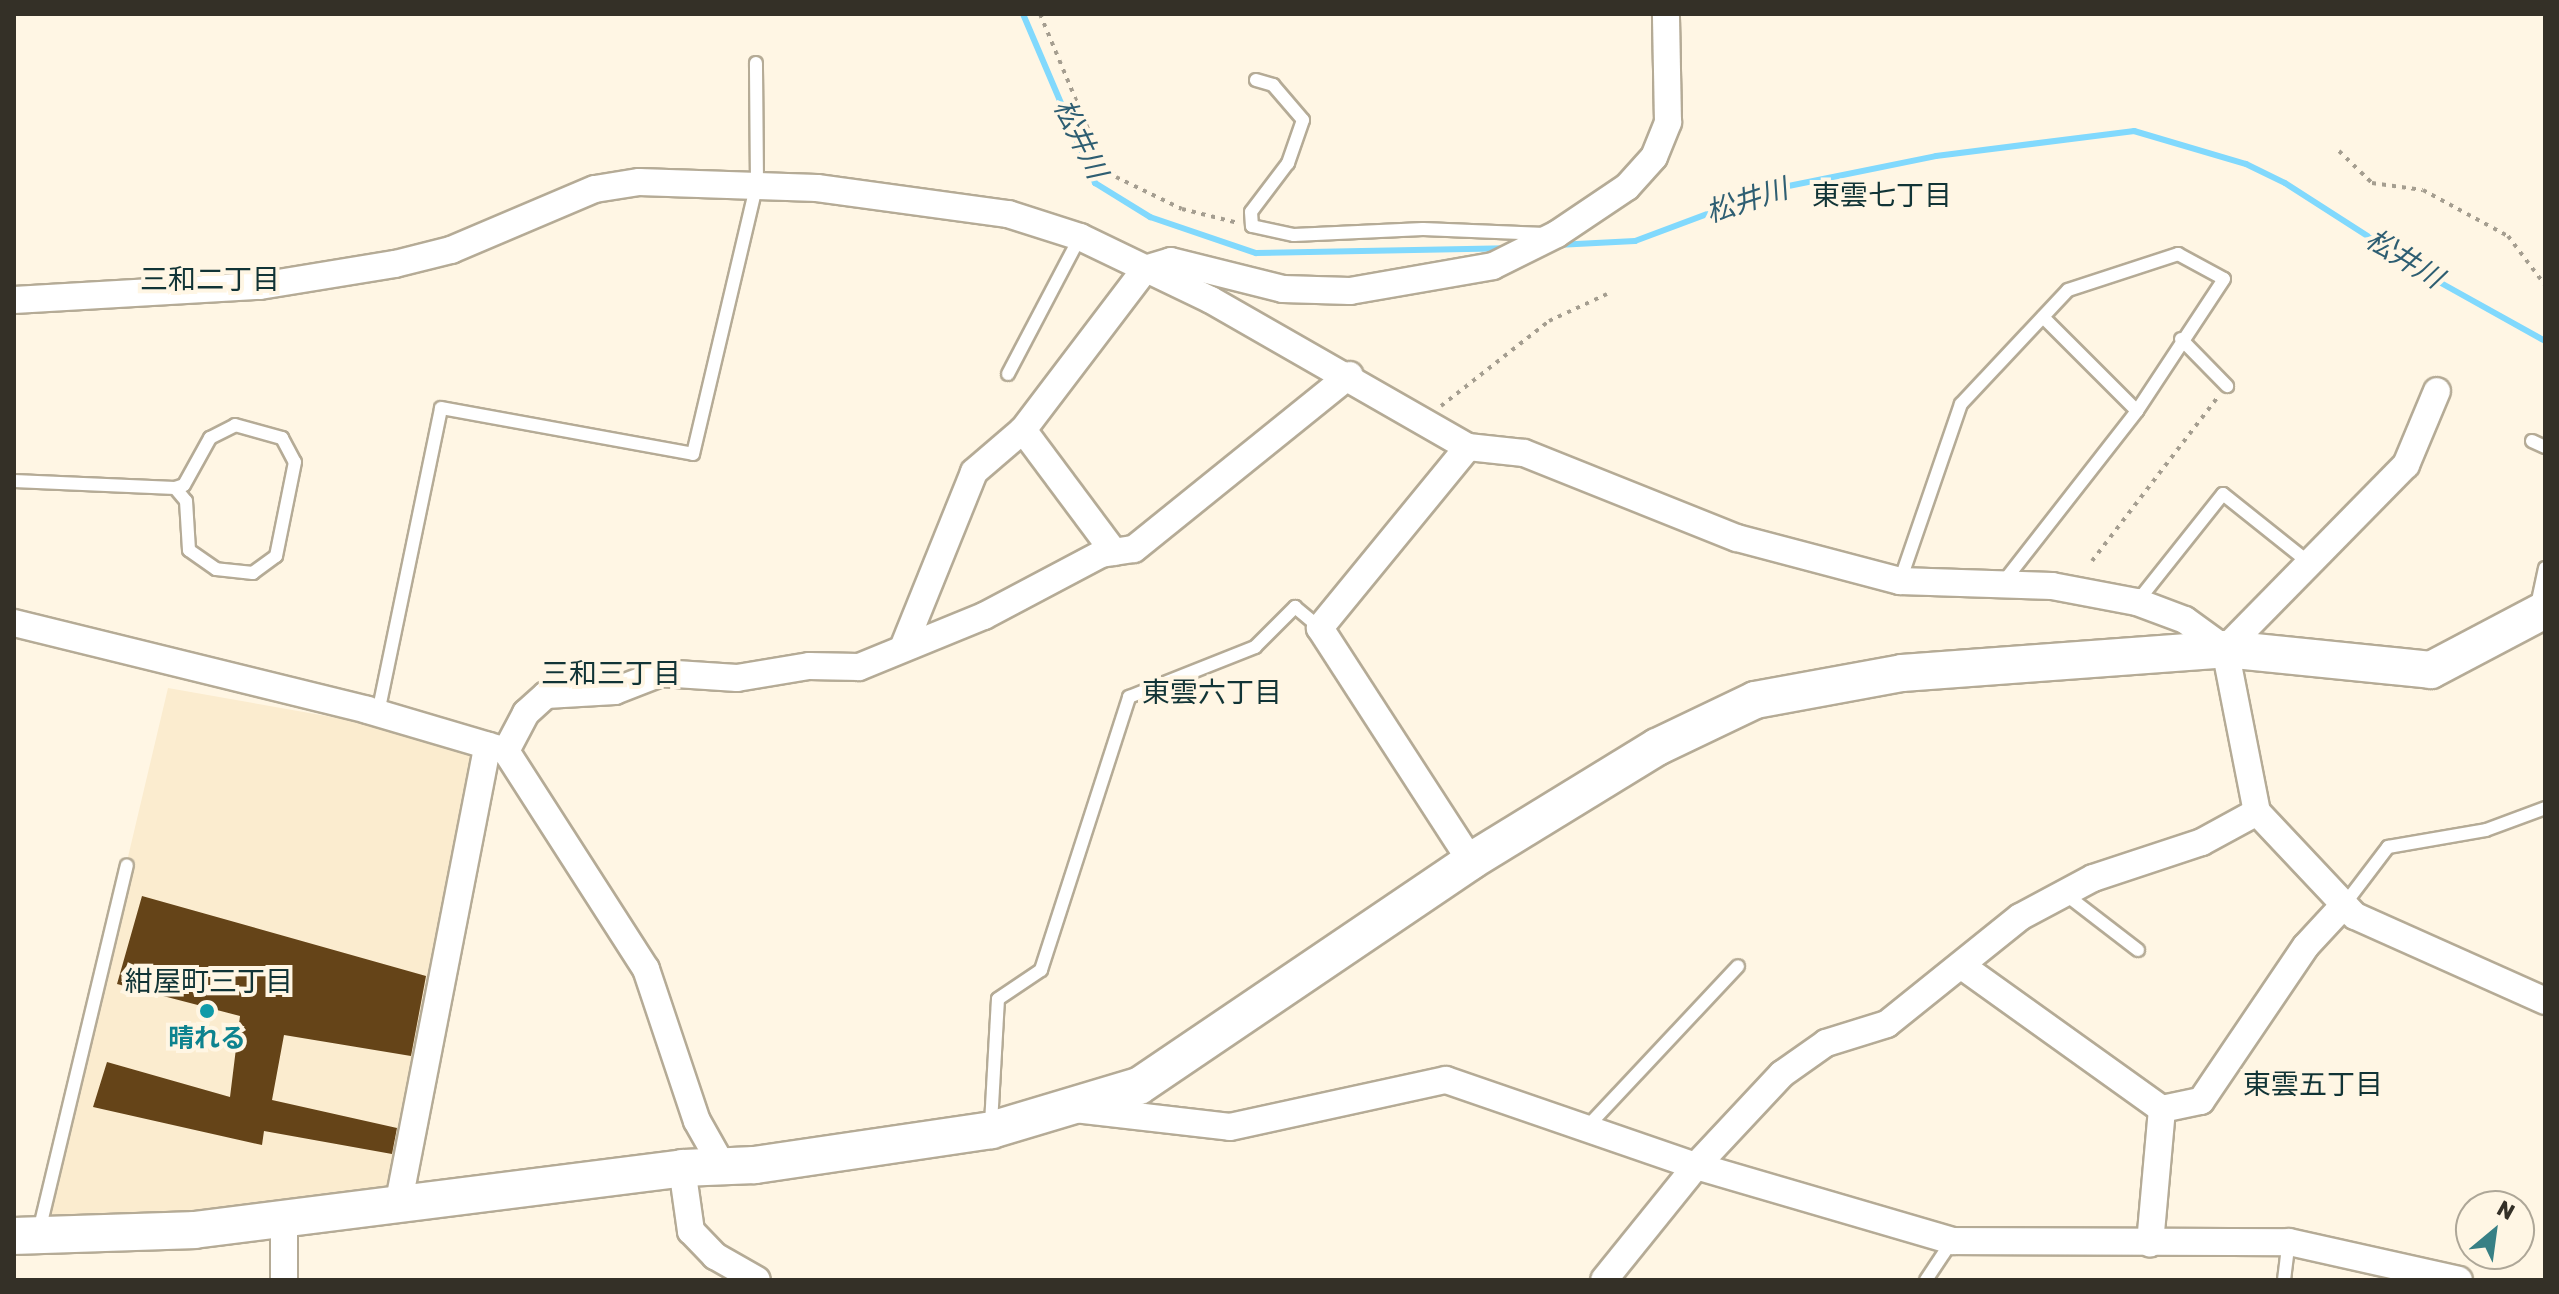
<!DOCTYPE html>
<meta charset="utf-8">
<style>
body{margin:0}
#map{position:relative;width:2559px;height:1294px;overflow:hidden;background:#fff6e4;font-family:Rubik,"Noto Sans JP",sans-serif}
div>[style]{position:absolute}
.built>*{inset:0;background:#fbeccf}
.stream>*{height:6px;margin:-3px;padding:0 3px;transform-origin:3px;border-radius:3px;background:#81d9fd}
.building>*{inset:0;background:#654418}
.path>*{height:4px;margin-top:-2px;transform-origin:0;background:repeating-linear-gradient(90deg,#a59e90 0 4px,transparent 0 10px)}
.roads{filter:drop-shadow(2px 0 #b5ab96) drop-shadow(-2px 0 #b5ab96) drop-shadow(0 2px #b5ab96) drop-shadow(0 -2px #b5ab96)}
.lane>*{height:12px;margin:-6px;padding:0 6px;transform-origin:6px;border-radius:6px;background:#fff}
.street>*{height:26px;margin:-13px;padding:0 13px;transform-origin:13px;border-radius:13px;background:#fff}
.secondary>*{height:36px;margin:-18px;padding:0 18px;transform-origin:18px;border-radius:18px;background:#fff}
.dots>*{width:22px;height:22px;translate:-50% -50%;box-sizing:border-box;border:4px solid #fff6e4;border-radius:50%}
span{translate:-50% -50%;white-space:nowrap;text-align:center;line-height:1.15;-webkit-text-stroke:8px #fff6e4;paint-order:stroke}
.culture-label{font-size:26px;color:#0d838f;font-weight:700}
.water-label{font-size:28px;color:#2e5e72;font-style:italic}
.neighbourhood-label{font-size:28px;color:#113436}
.frame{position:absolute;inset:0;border:16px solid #343027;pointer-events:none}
.north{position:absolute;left:2455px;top:1190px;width:80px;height:80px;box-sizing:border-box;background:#fff6e4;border:2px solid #aea798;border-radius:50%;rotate:29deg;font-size:22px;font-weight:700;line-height:32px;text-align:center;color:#343027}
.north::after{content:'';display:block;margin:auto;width:28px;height:36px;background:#388085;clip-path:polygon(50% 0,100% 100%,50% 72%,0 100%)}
</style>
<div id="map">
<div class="built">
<div style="clip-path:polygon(168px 688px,474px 742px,398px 1206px,43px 1216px)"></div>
</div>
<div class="stream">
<div style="left:1023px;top:14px;width:184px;rotate:66.9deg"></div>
<div style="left:1095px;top:183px;width:65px;rotate:31.7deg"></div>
<div style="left:1150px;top:217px;width:112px;rotate:18.8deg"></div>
<div style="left:1256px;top:253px;width:250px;rotate:-1.1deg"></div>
<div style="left:1557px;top:245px;width:78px;rotate:-2.9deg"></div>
<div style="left:1635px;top:241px;width:148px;rotate:-20.5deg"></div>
<div style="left:1774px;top:189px;width:165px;rotate:-11.5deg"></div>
<div style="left:1936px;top:156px;width:200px;rotate:-7.2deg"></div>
<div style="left:2134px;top:131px;width:117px;rotate:16.4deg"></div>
<div style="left:2246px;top:164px;width:43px;rotate:26deg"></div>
<div style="left:2285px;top:183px;width:185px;rotate:32.7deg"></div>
<div style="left:2441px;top:283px;width:119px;rotate:29.1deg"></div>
</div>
<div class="building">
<div style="clip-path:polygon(142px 896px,426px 976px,411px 1056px,284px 1035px,272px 1100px,397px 1128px,392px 1154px,264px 1131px,262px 1145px,93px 1107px,107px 1062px,230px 1097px,240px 1016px,117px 984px)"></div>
</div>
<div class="path">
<div style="left:1040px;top:14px;width:153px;rotate:67.3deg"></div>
<div style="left:1099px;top:155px;width:28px;rotate:52deg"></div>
<div style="left:1116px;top:177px;width:73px;rotate:25.9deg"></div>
<div style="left:1182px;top:209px;width:58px;rotate:14deg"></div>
<div style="left:2339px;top:151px;width:46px;rotate:44.1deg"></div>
<div style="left:2372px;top:183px;width:51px;rotate:7.8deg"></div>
<div style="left:2423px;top:190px;width:97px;rotate:28.4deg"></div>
<div style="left:2508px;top:236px;width:61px;rotate:52.9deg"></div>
<div style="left:1441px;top:406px;width:137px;rotate:-38.2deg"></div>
<div style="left:1549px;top:321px;width:64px;rotate:-25deg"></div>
<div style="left:2092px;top:561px;width:207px;rotate:-52.5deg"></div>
</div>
<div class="roads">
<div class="lane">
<div style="left:1256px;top:80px;width:18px;rotate:16deg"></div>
<div style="left:1273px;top:85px;width:46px;rotate:49.4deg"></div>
<div style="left:1303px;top:120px;width:46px;rotate:109.2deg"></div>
<div style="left:1288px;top:163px;width:61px;rotate:127.1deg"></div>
<div style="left:1251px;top:212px;width:14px;rotate:86deg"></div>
<div style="left:1252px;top:226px;width:43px;rotate:12.1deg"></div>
<div style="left:1294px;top:235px;width:129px;rotate:-2.7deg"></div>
<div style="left:1423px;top:229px;width:122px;rotate:2.3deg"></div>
<div style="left:2043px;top:317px;width:133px;rotate:45deg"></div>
<div style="left:2181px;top:339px;width:66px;rotate:45.6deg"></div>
<div style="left:1008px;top:374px;width:155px;rotate:-62.3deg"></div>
<div style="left:2532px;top:441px;width:14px;rotate:25deg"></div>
<div style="left:14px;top:481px;width:161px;rotate:2.5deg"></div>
<div style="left:175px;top:488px;width:9px;rotate:-18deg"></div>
<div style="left:184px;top:485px;width:54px;rotate:-61deg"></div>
<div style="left:210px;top:438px;width:28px;rotate:-27deg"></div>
<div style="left:235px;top:425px;width:49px;rotate:15.5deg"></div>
<div style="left:282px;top:438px;width:27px;rotate:62deg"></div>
<div style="left:295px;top:462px;width:96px;rotate:101.4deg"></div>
<div style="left:276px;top:556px;width:29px;rotate:144deg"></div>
<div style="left:253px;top:573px;width:37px;rotate:-174deg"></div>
<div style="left:216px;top:569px;width:33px;rotate:-145deg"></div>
<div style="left:189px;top:550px;width:49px;rotate:-93.5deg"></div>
<div style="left:186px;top:501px;width:17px;rotate:-130deg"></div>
<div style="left:1900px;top:581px;width:187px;rotate:-71deg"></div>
<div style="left:1961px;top:404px;width:156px;rotate:-46.8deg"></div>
<div style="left:2068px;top:290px;width:116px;rotate:-18.1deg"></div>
<div style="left:2178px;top:254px;width:52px;rotate:28.5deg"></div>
<div style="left:2224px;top:279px;width:158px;rotate:123.4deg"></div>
<div style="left:2137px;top:411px;width:219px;rotate:128deg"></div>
<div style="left:2137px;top:602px;width:138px;rotate:-51.5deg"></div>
<div style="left:2223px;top:494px;width:107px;rotate:38.6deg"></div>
<div style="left:2536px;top:610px;width:43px;rotate:-77.9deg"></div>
<div style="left:378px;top:713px;width:311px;rotate:-78.3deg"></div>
<div style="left:441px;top:408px;width:256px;rotate:10.3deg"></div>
<div style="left:693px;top:454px;width:278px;rotate:-76.7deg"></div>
<div style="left:757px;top:183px;width:120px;rotate:-90.5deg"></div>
<div style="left:2065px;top:894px;width:92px;rotate:37.5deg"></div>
<div style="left:2344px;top:905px;width:73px;rotate:-52.8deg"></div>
<div style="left:2388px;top:847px;width:99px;rotate:-9.8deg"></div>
<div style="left:2486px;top:830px;width:63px;rotate:-20.4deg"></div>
<div style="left:991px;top:1124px;width:125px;rotate:-86.8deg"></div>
<div style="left:998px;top:999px;width:52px;rotate:-34deg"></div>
<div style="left:1041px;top:970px;width:287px;rotate:-72.1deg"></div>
<div style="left:1129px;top:697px;width:136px;rotate:-21.6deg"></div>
<div style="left:1255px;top:647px;width:57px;rotate:-45deg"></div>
<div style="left:1295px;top:607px;width:33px;rotate:40deg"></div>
<div style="left:1588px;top:1126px;width:219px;rotate:-46.8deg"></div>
<div style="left:39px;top:1231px;width:376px;rotate:-76.5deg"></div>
<div style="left:1926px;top:1280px;width:47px;rotate:-56.3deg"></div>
<div style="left:2284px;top:1280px;width:38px;rotate:-83deg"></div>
</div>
<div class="street">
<div style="left:14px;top:300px;width:246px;rotate:-3.3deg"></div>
<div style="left:260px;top:286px;width:137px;rotate:-9.3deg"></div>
<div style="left:395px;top:264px;width:58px;rotate:-14deg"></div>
<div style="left:451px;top:250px;width:156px;rotate:-23deg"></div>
<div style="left:595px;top:189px;width:45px;rotate:-9deg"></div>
<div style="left:639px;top:182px;width:178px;rotate:1.9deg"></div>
<div style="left:817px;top:188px;width:193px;rotate:7.8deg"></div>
<div style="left:1008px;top:214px;width:76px;rotate:17.7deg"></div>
<div style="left:1080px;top:237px;width:145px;rotate:25.7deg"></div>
<div style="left:1211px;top:300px;width:296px;rotate:29.8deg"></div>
<div style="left:1468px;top:447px;width:56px;rotate:6.1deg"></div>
<div style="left:1524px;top:453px;width:229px;rotate:21.8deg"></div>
<div style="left:1737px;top:538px;width:169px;rotate:14.8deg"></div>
<div style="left:1900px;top:581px;width:152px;rotate:1.9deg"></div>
<div style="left:2052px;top:586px;width:86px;rotate:10.7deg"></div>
<div style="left:2137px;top:602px;width:51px;rotate:20.6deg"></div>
<div style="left:2185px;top:620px;width:49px;rotate:35.9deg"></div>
<div style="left:2225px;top:649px;width:166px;rotate:78.9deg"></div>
<div style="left:2257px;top:812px;width:63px;rotate:151.4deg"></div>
<div style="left:2202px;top:842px;width:115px;rotate:161.7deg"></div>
<div style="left:2093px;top:878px;width:83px;rotate:151.9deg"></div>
<div style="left:2020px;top:917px;width:171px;rotate:141.2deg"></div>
<div style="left:1887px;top:1024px;width:64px;rotate:162.7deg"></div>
<div style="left:1826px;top:1043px;width:54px;rotate:144.8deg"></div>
<div style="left:1782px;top:1074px;width:126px;rotate:133.1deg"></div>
<div style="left:1696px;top:1166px;width:146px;rotate:128.9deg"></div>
<div style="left:1023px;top:430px;width:152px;rotate:53.3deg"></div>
<div style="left:1468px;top:447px;width:234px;rotate:129.3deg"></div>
<div style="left:1320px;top:628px;width:278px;rotate:57.1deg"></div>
<div style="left:14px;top:623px;width:364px;rotate:13.8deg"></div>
<div style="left:367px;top:710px;width:145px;rotate:16.4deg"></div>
<div style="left:506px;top:751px;width:259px;rotate:57.3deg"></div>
<div style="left:646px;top:969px;width:160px;rotate:71.5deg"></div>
<div style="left:697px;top:1121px;width:53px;rotate:60.5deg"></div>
<div style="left:905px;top:643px;width:184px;rotate:-68deg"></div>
<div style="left:974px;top:472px;width:65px;rotate:-40.6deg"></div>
<div style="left:1023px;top:430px;width:202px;rotate:-52.8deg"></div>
<div style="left:1145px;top:269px;width:27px;rotate:-17deg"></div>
<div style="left:1171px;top:261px;width:115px;rotate:14deg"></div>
<div style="left:1283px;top:289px;width:67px;rotate:1.7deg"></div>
<div style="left:1350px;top:291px;width:145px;rotate:-9.9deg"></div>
<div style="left:1493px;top:266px;width:72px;rotate:-26.6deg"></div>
<div style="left:1557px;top:234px;width:84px;rotate:-33.9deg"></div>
<div style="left:1627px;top:187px;width:40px;rotate:-48deg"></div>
<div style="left:1654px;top:157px;width:38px;rotate:-68deg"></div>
<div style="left:1668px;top:122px;width:108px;rotate:-91.1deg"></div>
<div style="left:2225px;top:649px;width:258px;rotate:-45.5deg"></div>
<div style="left:2406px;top:465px;width:80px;rotate:-67.3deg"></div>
<div style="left:506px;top:751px;width:43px;rotate:-62.2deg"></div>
<div style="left:526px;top:713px;width:27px;rotate:-42deg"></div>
<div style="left:546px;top:695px;width:69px;rotate:-3.3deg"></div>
<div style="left:615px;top:691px;width:49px;rotate:-21.4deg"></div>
<div style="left:661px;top:673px;width:76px;rotate:3.8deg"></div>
<div style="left:737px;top:678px;width:73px;rotate:-9.5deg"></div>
<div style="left:809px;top:666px;width:50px;rotate:1.1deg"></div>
<div style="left:859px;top:667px;width:135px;rotate:-22.2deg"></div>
<div style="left:984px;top:616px;width:132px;rotate:-27.9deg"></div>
<div style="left:1101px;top:554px;width:33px;rotate:-9deg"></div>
<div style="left:1134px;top:549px;width:277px;rotate:-38.9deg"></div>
<div style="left:2257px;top:812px;width:143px;rotate:46.7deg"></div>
<div style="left:2355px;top:916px;width:208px;rotate:24.1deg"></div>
<div style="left:1962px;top:966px;width:246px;rotate:35.6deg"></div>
<div style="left:2162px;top:1109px;width:135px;rotate:95.1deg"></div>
<div style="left:1075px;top:1109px;width:156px;rotate:6.6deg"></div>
<div style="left:1230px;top:1127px;width:221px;rotate:-12.3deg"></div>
<div style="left:1446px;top:1080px;width:264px;rotate:19deg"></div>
<div style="left:1696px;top:1166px;width:267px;rotate:16.3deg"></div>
<div style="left:1952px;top:1241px;width:337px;rotate:0.2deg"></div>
<div style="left:2289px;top:1242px;width:174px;rotate:12.6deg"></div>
<div style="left:2162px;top:1109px;width:40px;rotate:-12deg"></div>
<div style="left:2201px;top:1101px;width:187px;rotate:-55.9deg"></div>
<div style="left:2306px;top:946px;width:56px;rotate:-47.2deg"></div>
<div style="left:682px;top:1168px;width:64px;rotate:81.9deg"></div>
<div style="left:691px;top:1231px;width:35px;rotate:46deg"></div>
<div style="left:715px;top:1256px;width:48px;rotate:29.7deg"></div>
<div style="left:398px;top:1206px;width:469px;rotate:-79deg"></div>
<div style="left:284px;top:1280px;width:60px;rotate:-90deg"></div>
</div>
<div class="secondary">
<div style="left:14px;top:1236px;width:180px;rotate:-1.9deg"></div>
<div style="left:194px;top:1230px;width:492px;rotate:-7.2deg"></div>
<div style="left:682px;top:1168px;width:73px;rotate:-2.4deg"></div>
<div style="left:755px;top:1165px;width:239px;rotate:-8.4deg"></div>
<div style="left:991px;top:1130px;width:154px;rotate:-16.6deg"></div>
<div style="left:1139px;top:1086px;width:401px;rotate:-34.1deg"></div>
<div style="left:1471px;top:861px;width:218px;rotate:-31.5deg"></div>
<div style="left:1657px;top:747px;width:109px;rotate:-25.6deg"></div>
<div style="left:1755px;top:700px;width:149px;rotate:-10.4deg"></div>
<div style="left:1902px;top:673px;width:324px;rotate:-4.2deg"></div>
<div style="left:2225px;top:649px;width:207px;rotate:5.8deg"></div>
<div style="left:2431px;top:670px;width:129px;rotate:-27.8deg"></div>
</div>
</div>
<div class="dots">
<div style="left:207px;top:1011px;background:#0f9aa8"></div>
</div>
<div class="culture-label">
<span style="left:207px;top:1039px">晴れる</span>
</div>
<div class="water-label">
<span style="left:1080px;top:139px;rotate:64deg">松井川</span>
<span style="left:1747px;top:201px;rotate:-18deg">松井川</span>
<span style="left:2404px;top:259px;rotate:32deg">松井川</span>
</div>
<div class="neighbourhood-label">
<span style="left:1882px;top:196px">東雲七丁目</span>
<span style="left:210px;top:280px">三和二丁目</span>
<span style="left:611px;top:674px">三和三丁目</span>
<span style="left:1212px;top:693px">東雲六丁目</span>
<span style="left:209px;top:982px">紺屋町三丁目</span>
<span style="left:2313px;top:1085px">東雲五丁目</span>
</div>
<div class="frame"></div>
<div class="north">N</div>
</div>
